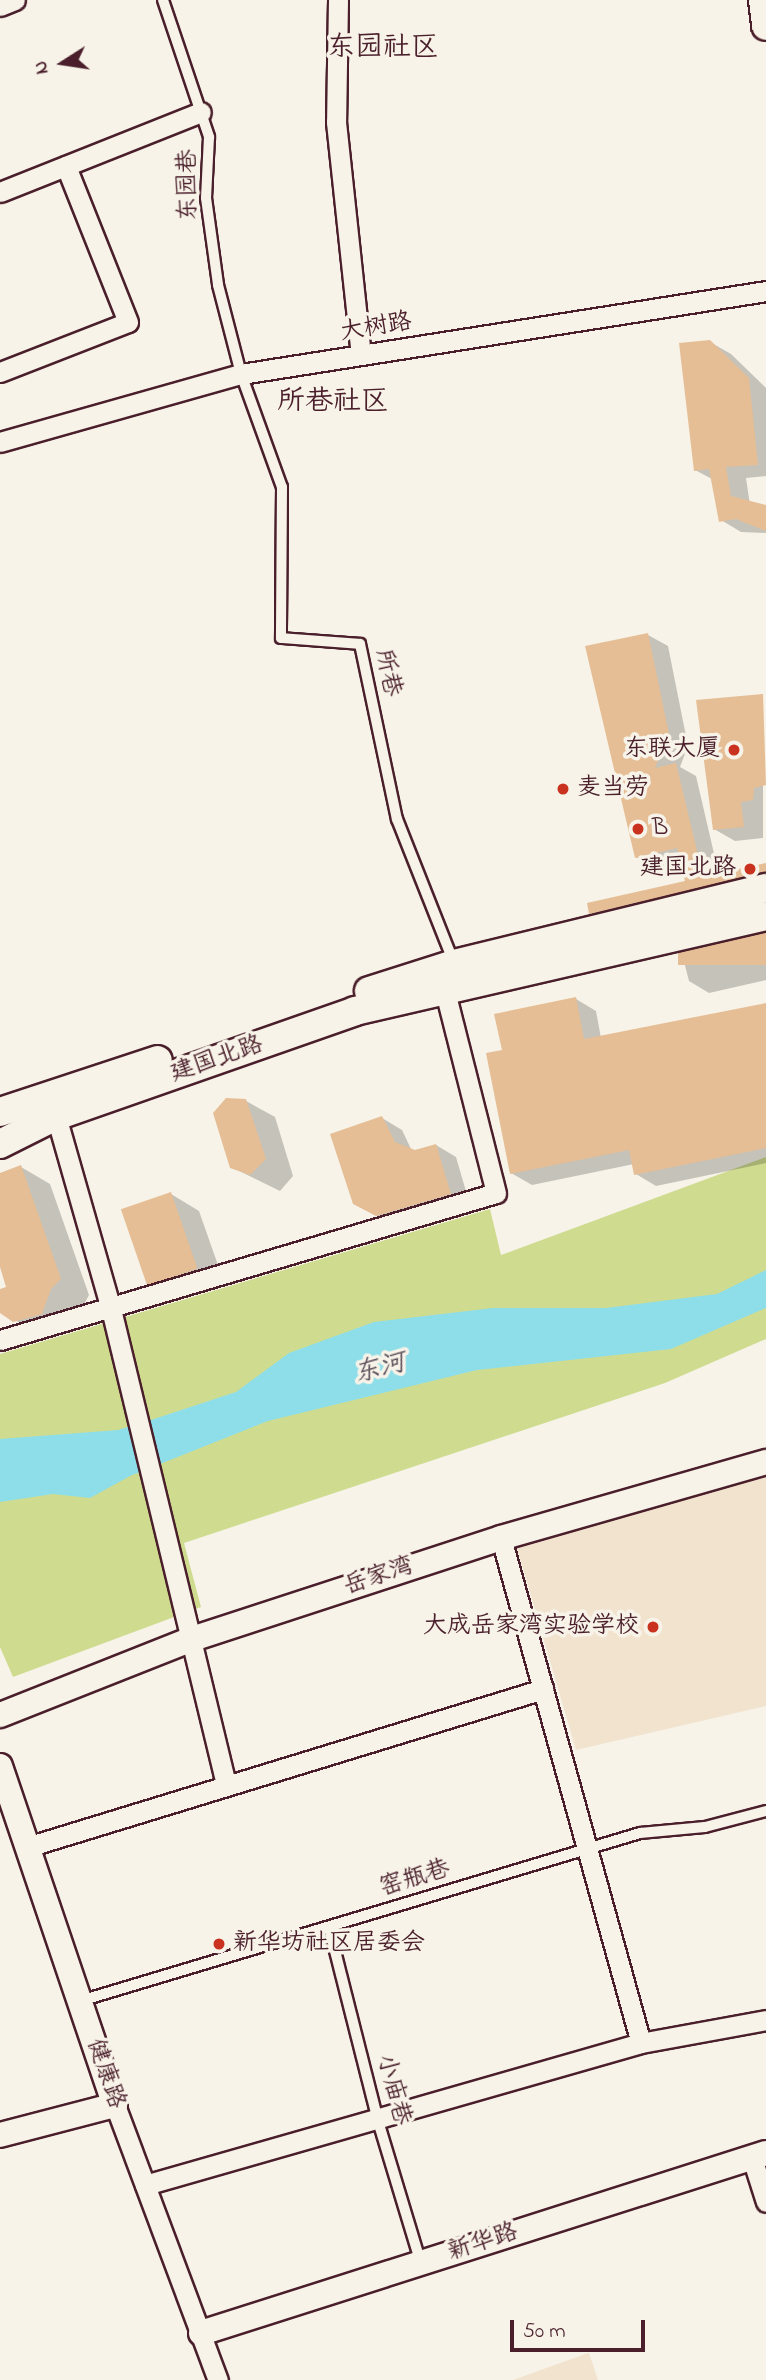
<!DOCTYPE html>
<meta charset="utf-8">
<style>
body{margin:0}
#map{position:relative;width:766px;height:2380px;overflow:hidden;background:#f7f3e8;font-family:"Indie Flower","LXGW WenKai TC",sans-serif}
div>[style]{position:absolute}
.built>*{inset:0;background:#f2e3cf}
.green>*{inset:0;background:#cfdc8f}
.water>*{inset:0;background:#8edeea}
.shadow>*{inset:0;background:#0003}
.building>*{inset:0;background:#e5be95;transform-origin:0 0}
.roads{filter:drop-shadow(2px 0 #4a1f2b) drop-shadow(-2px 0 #4a1f2b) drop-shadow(0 2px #4a1f2b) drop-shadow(0 -2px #4a1f2b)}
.service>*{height:10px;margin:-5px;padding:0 5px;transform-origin:5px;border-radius:5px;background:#f7f3e8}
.minor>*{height:19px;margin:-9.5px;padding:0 9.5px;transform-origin:9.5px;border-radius:9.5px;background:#f7f3e8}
.tertiary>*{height:24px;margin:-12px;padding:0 12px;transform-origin:12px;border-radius:12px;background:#f7f3e8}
.secondary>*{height:28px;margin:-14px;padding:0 14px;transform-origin:14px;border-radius:14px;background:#f7f3e8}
.dots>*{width:19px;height:19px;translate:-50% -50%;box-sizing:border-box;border:4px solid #f7f3e8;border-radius:50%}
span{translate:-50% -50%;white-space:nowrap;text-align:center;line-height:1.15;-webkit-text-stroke:7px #f7f3e8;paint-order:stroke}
.street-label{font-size:24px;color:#4a1f2b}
.poi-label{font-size:24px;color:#4a1f2b}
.right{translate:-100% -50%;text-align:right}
.left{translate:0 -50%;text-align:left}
.water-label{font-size:26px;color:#5b4f5b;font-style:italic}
.quarter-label{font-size:28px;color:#4a1f2b}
.north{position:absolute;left:28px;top:28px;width:70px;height:70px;-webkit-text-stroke:5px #f7f3e8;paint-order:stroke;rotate:258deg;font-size:19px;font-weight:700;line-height:28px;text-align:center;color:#4a1f2b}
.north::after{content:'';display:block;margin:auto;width:24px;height:32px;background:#4a1f2b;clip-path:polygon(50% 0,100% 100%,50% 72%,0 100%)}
.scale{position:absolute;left:510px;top:2320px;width:135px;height:32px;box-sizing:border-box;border:4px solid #4a1f2b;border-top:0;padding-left:9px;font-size:21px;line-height:24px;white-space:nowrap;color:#4a1f2b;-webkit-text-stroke:5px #f7f3e8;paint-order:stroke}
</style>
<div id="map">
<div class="built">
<div style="clip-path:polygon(766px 1474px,766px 1706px,576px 1750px,517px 1548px)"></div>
<div style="clip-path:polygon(589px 2353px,598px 2380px,513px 2380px,588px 2353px)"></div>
</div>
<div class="green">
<div style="clip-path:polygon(766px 1157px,766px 1339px,665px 1383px,184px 1543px,201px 1607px,13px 1677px,0 1647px,0 1354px,490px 1209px,501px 1255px)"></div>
</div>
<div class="water">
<div style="clip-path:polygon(766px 1270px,766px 1308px,671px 1349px,477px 1370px,268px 1421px,130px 1476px,90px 1498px,53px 1494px,0 1502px,0 1439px,118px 1430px,151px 1420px,236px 1392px,289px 1353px,374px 1322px,493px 1308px,606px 1308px,717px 1294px)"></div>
</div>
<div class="shadow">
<div style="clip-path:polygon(710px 342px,731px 354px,766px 388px,766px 476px,746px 478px,750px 505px,766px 511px,766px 533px,741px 532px,721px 520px,712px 479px,695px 470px)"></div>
<div style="clip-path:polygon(evenodd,648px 635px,668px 646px,688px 746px,680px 767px,696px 776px,719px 875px,766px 864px,766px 889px,611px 924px,591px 913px,687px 882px,683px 863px,656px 869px,636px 857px,648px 635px,726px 881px,726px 884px,703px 890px,703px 886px,726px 881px)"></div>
<div style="clip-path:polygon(763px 696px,763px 838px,735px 841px,714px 829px)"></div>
<div style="clip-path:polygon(766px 932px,766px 980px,709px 993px,689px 981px,682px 954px)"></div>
<div style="clip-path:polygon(576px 999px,596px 1011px,601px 1038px,766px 1005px,766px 1163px,656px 1186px,636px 1174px,634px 1164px,532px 1185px,511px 1173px,504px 1052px)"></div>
<div style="clip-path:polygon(246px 1101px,275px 1117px,293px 1176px,280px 1191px,231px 1167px)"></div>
<div style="clip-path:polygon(382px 1118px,402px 1130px,412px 1151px,436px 1145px,456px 1157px,470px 1205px,398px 1226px,375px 1215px)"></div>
<div style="clip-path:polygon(21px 1167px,50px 1184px,89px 1295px,71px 1329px,43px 1337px,0 1311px,0 1291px,8px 1288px,0 1261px,0 1175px)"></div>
<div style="clip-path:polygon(171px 1194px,199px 1211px,225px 1285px,176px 1299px,147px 1283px)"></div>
</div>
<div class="building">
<div style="clip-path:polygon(710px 340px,749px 378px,758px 465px,726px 467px,731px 496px,766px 505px,766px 531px,736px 519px,719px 522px,709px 469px,694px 471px,679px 343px)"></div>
<div style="clip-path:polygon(648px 633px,669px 734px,655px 768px,676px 763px,703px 876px,766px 863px,766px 872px,589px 914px,587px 903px,685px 881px,677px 848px,635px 858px,585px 646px)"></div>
<div style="clip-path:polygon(763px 694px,766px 785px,754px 788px,753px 800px,741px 802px,744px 827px,713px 830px,696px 700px)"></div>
<div style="left:766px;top:933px;width:32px;height:88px;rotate:90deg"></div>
<div style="clip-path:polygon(576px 997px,584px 1039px,766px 1003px,766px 1148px,634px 1175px,629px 1150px,510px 1174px,486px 1053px,502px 1050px,494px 1014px)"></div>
<div style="clip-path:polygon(226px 1098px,246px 1099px,266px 1159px,250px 1175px,230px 1168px,213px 1113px)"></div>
<div style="clip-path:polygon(382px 1116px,395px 1142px,415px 1150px,436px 1144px,451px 1194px,376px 1216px,353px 1204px,330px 1134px)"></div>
<div style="clip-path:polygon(21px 1165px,61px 1279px,51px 1289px,42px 1314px,13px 1322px,0 1313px,0 1289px,6px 1287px,0 1267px,0 1173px)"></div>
<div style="left:171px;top:1192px;width:81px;height:53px;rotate:71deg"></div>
</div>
<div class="roads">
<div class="service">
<div style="left:163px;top:0;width:145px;rotate:71.4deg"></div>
<div style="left:209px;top:137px;width:61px;rotate:92.8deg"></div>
<div style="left:206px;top:198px;width:88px;rotate:82.1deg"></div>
<div style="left:218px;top:285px;width:92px;rotate:75.5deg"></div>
<div style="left:241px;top:374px;width:120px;rotate:70.1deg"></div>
<div style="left:282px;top:487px;width:151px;rotate:90.4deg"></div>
<div style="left:281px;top:638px;width:79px;rotate:4.3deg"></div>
<div style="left:360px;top:644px;width:179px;rotate:78.1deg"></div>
<div style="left:397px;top:819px;width:155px;rotate:68.4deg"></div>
<div style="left:329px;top:1927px;width:200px;rotate:75.8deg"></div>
<div style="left:378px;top:2121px;width:148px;rotate:73.2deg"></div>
<div style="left:80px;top:2001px;width:585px;rotate:-16.7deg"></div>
<div style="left:640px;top:1833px;width:65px;rotate:-5.3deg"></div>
<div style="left:705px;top:1827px;width:63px;rotate:-14.7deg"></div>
</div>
<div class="minor">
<div style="left:338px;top:0;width:122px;rotate:90.9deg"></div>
<div style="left:336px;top:122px;width:234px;rotate:83.9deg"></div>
<div style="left:0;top:6px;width:16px;rotate:-22deg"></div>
<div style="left:0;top:192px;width:216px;rotate:-21.7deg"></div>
<div style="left:0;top:372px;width:137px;rotate:-21.3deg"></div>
<div style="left:128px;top:322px;width:168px;rotate:-111.7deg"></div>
<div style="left:0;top:442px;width:250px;rotate:-15.8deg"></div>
<div style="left:241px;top:374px;width:532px;rotate:-8.98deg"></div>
<div style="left:56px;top:1116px;width:201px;rotate:74.1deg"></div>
<div style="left:111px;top:1309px;width:490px;rotate:76.4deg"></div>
<div style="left:0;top:1340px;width:517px;rotate:-16.51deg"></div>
<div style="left:496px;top:1193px;width:208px;rotate:-104.2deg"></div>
<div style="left:501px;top:1538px;width:524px;rotate:74.51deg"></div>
<div style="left:27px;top:1847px;width:540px;rotate:-17.02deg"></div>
<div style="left:115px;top:2105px;width:294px;rotate:69.5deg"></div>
<div style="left:752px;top:2158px;width:46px;rotate:72.3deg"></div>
<div style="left:145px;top:2185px;width:516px;rotate:-15.98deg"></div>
<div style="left:641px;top:2043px;width:127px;rotate:-10.4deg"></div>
</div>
<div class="tertiary">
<div style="left:0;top:1715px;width:206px;rotate:-21.6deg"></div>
<div style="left:192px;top:1639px;width:325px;rotate:-18.1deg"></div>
<div style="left:501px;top:1538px;width:276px;rotate:-16deg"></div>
<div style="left:0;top:1766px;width:358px;rotate:71.3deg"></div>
<div style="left:115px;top:2105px;width:119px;rotate:165.4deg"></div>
<div style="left:201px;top:2333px;width:593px;rotate:-17.67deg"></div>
</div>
<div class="secondary">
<div style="left:763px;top:0;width:26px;rotate:83deg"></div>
<div style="left:369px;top:991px;width:89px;rotate:-17.6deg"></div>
<div style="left:454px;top:964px;width:321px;rotate:-13.7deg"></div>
<div style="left:0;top:1112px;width:166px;rotate:-18.2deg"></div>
<div style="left:0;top:1144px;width:63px;rotate:-26.6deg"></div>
<div style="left:56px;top:1116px;width:317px;rotate:-19.3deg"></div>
<div style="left:355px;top:1011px;width:422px;rotate:-13deg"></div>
</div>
</div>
<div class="dots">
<div style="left:734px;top:750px;background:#c8321e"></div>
<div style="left:563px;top:789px;background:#c8321e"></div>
<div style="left:638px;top:829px;background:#c8321e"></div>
<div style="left:750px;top:869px;background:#c8321e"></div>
<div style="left:653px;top:1627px;background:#c8321e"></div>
<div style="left:219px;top:1944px;background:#c8321e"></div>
</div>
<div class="street-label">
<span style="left:189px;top:185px;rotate:-91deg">东园巷</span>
<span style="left:376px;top:328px;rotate:-9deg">大树路</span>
<span style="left:387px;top:673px;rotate:77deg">所巷</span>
<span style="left:217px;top:1060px;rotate:-19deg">建国北路</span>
<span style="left:379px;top:1577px;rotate:-18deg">岳家湾</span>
<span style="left:415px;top:1879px;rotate:-17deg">窑瓶巷</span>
<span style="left:105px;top:2074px;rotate:71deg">健康路</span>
<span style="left:393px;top:2090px;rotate:75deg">小庙巷</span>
<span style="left:483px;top:2243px;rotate:-18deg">新华路</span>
</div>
<div class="poi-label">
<span class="right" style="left:720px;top:750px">东联大厦</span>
<span class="left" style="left:577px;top:789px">麦当劳</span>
<span class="left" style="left:652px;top:829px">B</span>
<span class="right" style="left:736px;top:869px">建国北路</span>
<span class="right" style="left:639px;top:1627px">大成岳家湾实验学校</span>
<span class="left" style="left:233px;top:1944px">新华坊社区居委会</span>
</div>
<div class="water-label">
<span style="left:380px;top:1370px;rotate:-14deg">东河</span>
</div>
<div class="quarter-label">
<span style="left:383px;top:49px">东园社区</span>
<span style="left:333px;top:403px">所巷社区</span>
</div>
<div class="north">N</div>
<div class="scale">50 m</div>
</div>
